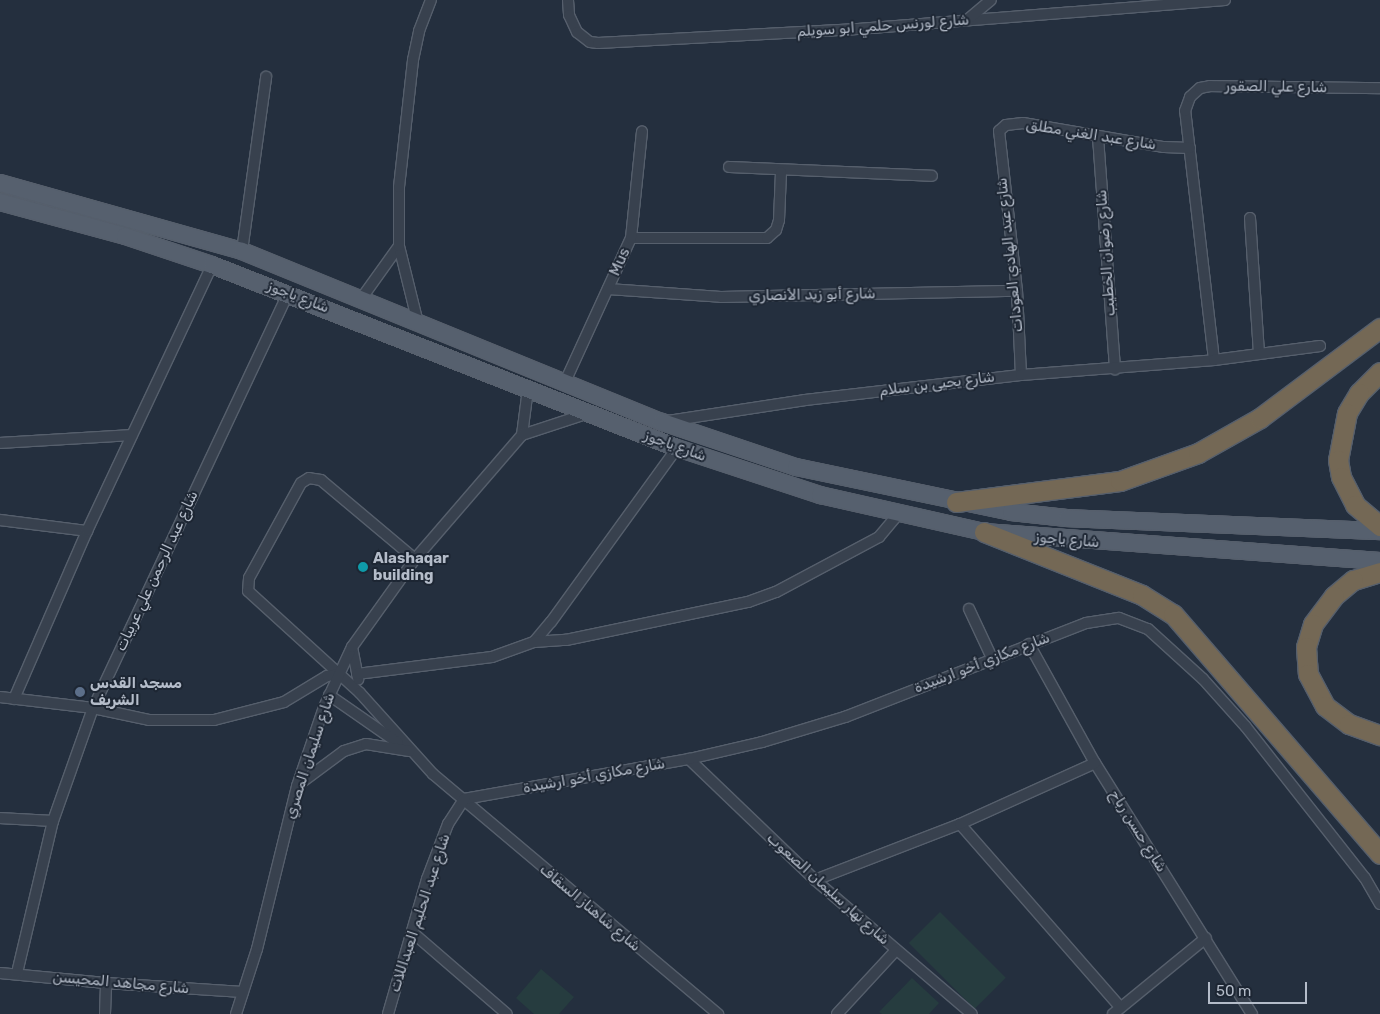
<!DOCTYPE html>
<meta charset="utf-8">
<style>
body{margin:0}
#map{position:relative;width:1380px;height:1014px;overflow:hidden;background:#242f3e;font-family:Rubik,Vazirmatn,sans-serif}
div>[style]{position:absolute}
.green>*{inset:0;background:#263c3f;transform-origin:0 0}
.roads{filter:drop-shadow(1px 0 #565f6c) drop-shadow(-1px 0 #565f6c) drop-shadow(0 1px #565f6c) drop-shadow(0 -1px #565f6c)}
.street>*{height:10px;margin:-5px;padding:0 5px;transform-origin:5px;border-radius:5px;background:#38414e}
.primary>*{height:16px;margin:-8px;padding:0 8px;transform-origin:8px;border-radius:8px;background:#56606e}
.highway>*{height:19px;margin:-9.5px;padding:0 9.5px;transform-origin:9.5px;border-radius:9.5px;background:#746855}
.dots>*{width:14px;height:14px;translate:-50% -50%;box-sizing:border-box;border:2px solid #1d2633;border-radius:50%}
span{translate:-50% -50%;white-space:nowrap;text-align:center;line-height:1.15;-webkit-text-stroke:4px #1d2633;paint-order:stroke}
.street-label{font-size:15px;color:#b4bcc9}
.poi-label{font-size:15px;color:#b4bcc9;font-weight:700}
.left{translate:0 -50%;text-align:left}
.scale{position:absolute;left:1208px;top:982px;width:99px;height:22px;box-sizing:border-box;border:2px solid #b4bcc9;border-top:0;padding-left:6px;font-size:15px;line-height:18px;white-space:nowrap;color:#b4bcc9;-webkit-text-stroke:4px #1d2633;paint-order:stroke}
</style>
<div id="map">
<div class="green">
<div style="left:940px;top:912px;width:93px;height:44px;rotate:45deg"></div>
<div style="clip-path:polygon(541px 969px,574px 997px,559px 1014px,534px 1014px,516px 998px)"></div>
<div style="clip-path:polygon(912px 978px,939px 1003px,929px 1014px,882px 1014px,879px 1012px)"></div>
</div>
<div class="roads">
<div class="street">
<div style="left:568px;top:0;width:15px;rotate:86deg"></div>
<div style="left:569px;top:15px;width:19px;rotate:65deg"></div>
<div style="left:577px;top:32px;width:16px;rotate:38deg"></div>
<div style="left:590px;top:42px;width:8px;rotate:7deg"></div>
<div style="left:598px;top:43px;width:260px;rotate:-3.1deg"></div>
<div style="left:858px;top:29px;width:368px;rotate:-4.5deg"></div>
<div style="left:967px;top:20px;width:31px;rotate:-40deg"></div>
<div style="left:1098px;top:137px;width:233px;rotate:85.8deg"></div>
<div style="left:729px;top:167px;width:203px;rotate:2.5deg"></div>
<div style="left:1250px;top:218px;width:136px;rotate:86.2deg"></div>
<div style="left:631px;top:238px;width:136px"></div>
<div style="left:767px;top:238px;width:12px;rotate:-42deg"></div>
<div style="left:776px;top:230px;width:10px;rotate:-73deg"></div>
<div style="left:779px;top:220px;width:48px;rotate:-87.6deg"></div>
<div style="left:242px;top:251px;width:176px;rotate:-82.1deg"></div>
<div style="left:608px;top:289px;width:113px;rotate:4deg"></div>
<div style="left:721px;top:297px;width:296px;rotate:-1.2deg"></div>
<div style="left:361px;top:299px;width:65px;rotate:-54.4deg"></div>
<div style="left:418px;top:323px;width:79px;rotate:-103.9deg"></div>
<div style="left:399px;top:246px;width:59px;rotate:-90deg"></div>
<div style="left:399px;top:187px;width:128px;rotate:-83.7deg"></div>
<div style="left:413px;top:60px;width:30px;rotate:-78deg"></div>
<div style="left:419px;top:31px;width:33px;rotate:-69deg"></div>
<div style="left:1214px;top:360px;width:251px;rotate:-96.6deg"></div>
<div style="left:1185px;top:111px;width:15px;rotate:-70deg"></div>
<div style="left:1190px;top:97px;width:13px;rotate:-42deg"></div>
<div style="left:1200px;top:88px;width:10px;rotate:-11deg"></div>
<div style="left:1210px;top:86px;width:170px;rotate:0.7deg"></div>
<div style="left:1021px;top:375px;width:84px;rotate:-92.7deg"></div>
<div style="left:1017px;top:291px;width:161px;rotate:-96.4deg"></div>
<div style="left:999px;top:131px;width:9px;rotate:-41deg"></div>
<div style="left:1006px;top:125px;width:17px;rotate:-7deg"></div>
<div style="left:1023px;top:123px;width:143px;rotate:9.7deg"></div>
<div style="left:1164px;top:147px;width:26px;rotate:2deg"></div>
<div style="left:565px;top:382px;width:158px;rotate:-65.4deg"></div>
<div style="left:631px;top:238px;width:107px;rotate:-84.1deg"></div>
<div style="left:668px;top:421px;width:139px;rotate:-8.7deg"></div>
<div style="left:805px;top:400px;width:217px;rotate:-6.6deg"></div>
<div style="left:1021px;top:375px;width:194px;rotate:-4.4deg"></div>
<div style="left:1214px;top:360px;width:107px;rotate:-7.5deg"></div>
<div style="left:522px;top:435px;width:46px;rotate:-82.6deg"></div>
<div style="left:0;top:443px;width:132px;rotate:-3.5deg"></div>
<div style="left:0;top:520px;width:88px;rotate:7.2deg"></div>
<div style="left:415px;top:559px;width:123px;rotate:-140deg"></div>
<div style="left:321px;top:480px;width:12px;rotate:-171deg"></div>
<div style="left:309px;top:478px;width:9px;rotate:148deg"></div>
<div style="left:301px;top:483px;width:108px;rotate:118.7deg"></div>
<div style="left:249px;top:578px;width:13px;rotate:94deg"></div>
<div style="left:248px;top:591px;width:151px;rotate:42.3deg"></div>
<div style="left:360px;top:693px;width:109px;rotate:48deg"></div>
<div style="left:433px;top:774px;width:373px;rotate:40.1deg"></div>
<div style="left:969px;top:609px;width:54px;rotate:64.9deg"></div>
<div style="left:534px;top:642px;width:26px;rotate:-50deg"></div>
<div style="left:551px;top:622px;width:215px;rotate:-54.1deg"></div>
<div style="left:1029px;top:644px;width:136px;rotate:61deg"></div>
<div style="left:1095px;top:763px;width:296px;rotate:58deg"></div>
<div style="left:352px;top:647px;width:33px;rotate:79deg"></div>
<div style="left:357px;top:674px;width:136px;rotate:-7.2deg"></div>
<div style="left:492px;top:657px;width:45px;rotate:-19.7deg"></div>
<div style="left:534px;top:642px;width:32px;rotate:-4deg"></div>
<div style="left:566px;top:640px;width:186px;rotate:-11.8deg"></div>
<div style="left:748px;top:602px;width:30px;rotate:-20deg"></div>
<div style="left:776px;top:592px;width:117px;rotate:-28.1deg"></div>
<div style="left:879px;top:537px;width:30px;rotate:-50deg"></div>
<div style="left:329px;top:695px;width:84px;rotate:34.8deg"></div>
<div style="left:0;top:697px;width:94px;rotate:6.7deg"></div>
<div style="left:93px;top:708px;width:57px;rotate:12.1deg"></div>
<div style="left:149px;top:720px;width:65px"></div>
<div style="left:214px;top:720px;width:72px;rotate:-14.4deg"></div>
<div style="left:284px;top:702px;width:50px;rotate:-31.2deg"></div>
<div style="left:327px;top:676px;width:12px;rotate:-9deg"></div>
<div style="left:14px;top:699px;width:183px;rotate:-66.5deg"></div>
<div style="left:87px;top:531px;width:294px;rotate:-64.8deg"></div>
<div style="left:689px;top:759px;width:175px;rotate:43.8deg"></div>
<div style="left:815px;top:880px;width:206px;rotate:40.5deg"></div>
<div style="left:298px;top:785px;width:57px;rotate:-36.5deg"></div>
<div style="left:344px;top:751px;width:23px;rotate:-18deg"></div>
<div style="left:366px;top:744px;width:44px;rotate:9.2deg"></div>
<div style="left:464px;top:799px;width:229px;rotate:-10.1deg"></div>
<div style="left:689px;top:759px;width:75px;rotate:-13.1deg"></div>
<div style="left:762px;top:742px;width:87px;rotate:-16.8deg"></div>
<div style="left:845px;top:717px;width:259px;rotate:-21.3deg"></div>
<div style="left:1086px;top:623px;width:33px;rotate:-9deg"></div>
<div style="left:1119px;top:618px;width:31px;rotate:21deg"></div>
<div style="left:1148px;top:629px;width:74px;rotate:42.3deg"></div>
<div style="left:1203px;top:679px;width:64px;rotate:48.1deg"></div>
<div style="left:1246px;top:727px;width:192px;rotate:51.8deg"></div>
<div style="left:1365px;top:878px;width:30px;rotate:60deg"></div>
<div style="left:0;top:818px;width:53px;rotate:3.2deg"></div>
<div style="left:960px;top:824px;width:243px;rotate:48.8deg"></div>
<div style="left:815px;top:880px;width:155px;rotate:-21.1deg"></div>
<div style="left:960px;top:824px;width:148px;rotate:-24.3deg"></div>
<div style="left:412px;top:932px;width:125px;rotate:40.8deg"></div>
<div style="left:0;top:973px;width:106px;rotate:5.4deg"></div>
<div style="left:106px;top:983px;width:137px;rotate:3.8deg"></div>
<div style="left:17px;top:973px;width:156px;rotate:-76.7deg"></div>
<div style="left:53px;top:821px;width:120px;rotate:-70.5deg"></div>
<div style="left:93px;top:708px;width:459px;rotate:-64.8deg"></div>
<div style="left:105px;top:1014px;width:31px;rotate:-88deg"></div>
<div style="left:236px;top:1014px;width:68px;rotate:-72.1deg"></div>
<div style="left:257px;top:949px;width:168px;rotate:-76.2deg"></div>
<div style="left:297px;top:786px;width:83px;rotate:-71.1deg"></div>
<div style="left:324px;top:707px;width:66px;rotate:-65deg"></div>
<div style="left:352px;top:647px;width:108px;rotate:-54.4deg"></div>
<div style="left:415px;top:559px;width:164px;rotate:-49.2deg"></div>
<div style="left:522px;top:435px;width:71px;rotate:-18.2deg"></div>
<div style="left:388px;top:1014px;width:141px;rotate:-73.9deg"></div>
<div style="left:427px;top:879px;width:59px;rotate:-69.1deg"></div>
<div style="left:448px;top:824px;width:30px;rotate:-57deg"></div>
<div style="left:837px;top:1014px;width:87px;rotate:-47.3deg"></div>
<div style="left:1113px;top:1014px;width:120px;rotate:-39.3deg"></div>
</div>
<div class="primary">
<div style="left:0;top:183px;width:251px;rotate:15.7deg"></div>
<div style="left:242px;top:251px;width:453px;rotate:22.2deg"></div>
<div style="left:662px;top:422px;width:141px;rotate:18.6deg"></div>
<div style="left:796px;top:467px;width:220px;rotate:11.8deg"></div>
<div style="left:1011px;top:512px;width:56px;rotate:6.1deg"></div>
<div style="left:1067px;top:518px;width:313px;rotate:2.4deg"></div>
<div style="left:0;top:202px;width:130px;rotate:15.2deg"></div>
<div style="left:125px;top:236px;width:92px;rotate:18.4deg"></div>
<div style="left:212px;top:265px;width:500px;rotate:21.5deg"></div>
<div style="left:677px;top:448px;width:151px;rotate:18.2deg"></div>
<div style="left:820px;top:495px;width:168px;rotate:12.7deg"></div>
<div style="left:984px;top:532px;width:397px;rotate:4.2deg"></div>
</div>
<div class="highway">
<div style="left:1380px;top:372px;width:30px;rotate:135deg"></div>
<div style="left:1359px;top:393px;width:23px;rotate:121deg"></div>
<div style="left:1347px;top:413px;width:48px;rotate:100.8deg"></div>
<div style="left:1338px;top:460px;width:17px;rotate:80deg"></div>
<div style="left:1341px;top:477px;width:31px;rotate:63deg"></div>
<div style="left:1355px;top:505px;width:33px;rotate:40deg"></div>
<div style="left:956px;top:502px;width:165px;rotate:-7.3deg"></div>
<div style="left:1120px;top:481px;width:83px;rotate:-19.7deg"></div>
<div style="left:1198px;top:453px;width:71px;rotate:-29.4deg"></div>
<div style="left:1260px;top:418px;width:150px;rotate:-36.9deg"></div>
<div style="left:984px;top:532px;width:170px;rotate:21.7deg"></div>
<div style="left:1142px;top:595px;width:36px;rotate:32deg"></div>
<div style="left:1173px;top:614px;width:317px;rotate:49.2deg"></div>
<div style="left:1380px;top:572px;width:28px;rotate:163deg"></div>
<div style="left:1353px;top:580px;width:25px;rotate:140deg"></div>
<div style="left:1334px;top:596px;width:35px;rotate:127deg"></div>
<div style="left:1313px;top:624px;width:24px;rotate:107deg"></div>
<div style="left:1306px;top:647px;width:27px;rotate:86deg"></div>
<div style="left:1308px;top:674px;width:36px;rotate:62deg"></div>
<div style="left:1325px;top:706px;width:30px;rotate:37deg"></div>
<div style="left:1349px;top:724px;width:33px;rotate:20deg"></div>
</div>
</div>
<div class="dots">
<div style="left:363px;top:567px;background:#0f9aa8"></div>
<div style="left:80px;top:692px;background:#5c6f8a"></div>
</div>
<div class="street-label">
<span style="left:883px;top:26px;rotate:-4deg">شارع لورنس حلمي ابو سويلم</span>
<span style="left:1276px;top:87px;rotate:1deg">شارع علي الصقور</span>
<span style="left:1091px;top:135px;rotate:9deg">شارع عبد الغني مطلق</span>
<span style="left:1106px;top:253px;rotate:-94deg">شارع رضوان الخطيب</span>
<span style="left:1010px;top:255px;rotate:-96deg">شارع عبد الهادي العودات</span>
<span style="left:620px;top:262px;rotate:-66deg">Mus</span>
<span style="left:812px;top:295px;rotate:-1deg">شارع أبو زيد الأنصاري</span>
<span style="left:298px;top:297px;rotate:21deg">شارع ياجوز</span>
<span style="left:937px;top:384px;rotate:-7deg">شارع يحيى بن سلام</span>
<span style="left:675px;top:446px;rotate:20deg">شارع ياجوز</span>
<span style="left:1067px;top:540px;rotate:5deg">شارع ياجوز</span>
<span style="left:157px;top:571px;rotate:-65deg">شارع عبد الرحمن علي عربيات</span>
<span style="left:982px;top:663px;rotate:-21deg">شارع مكازي أخو ارشيدة</span>
<span style="left:310px;top:756px;rotate:-72deg">شارع سليمان المصري</span>
<span style="left:594px;top:776px;rotate:-10deg">شارع مكازي أخو ارشيدة</span>
<span style="left:1138px;top:831px;rotate:58deg">شارع حسن رباح</span>
<span style="left:828px;top:889px;rotate:42deg">شارع نهار سليمان الصعوب</span>
<span style="left:590px;top:908px;rotate:40deg">شارع شاهناز السقاف</span>
<span style="left:420px;top:913px;rotate:-72deg">شارع عبد الحليم العبداللات</span>
<span style="left:121px;top:983px;rotate:5deg">شارع مجاهد المحيسن</span>
</div>
<div class="poi-label">
<span class="left" style="left:373px;top:567px">Alashaqar<br>building</span>
<span class="left" style="left:90px;top:692px">مسجد القدس<br>الشريف</span>
</div>
<div class="scale">50 m</div>
</div>
